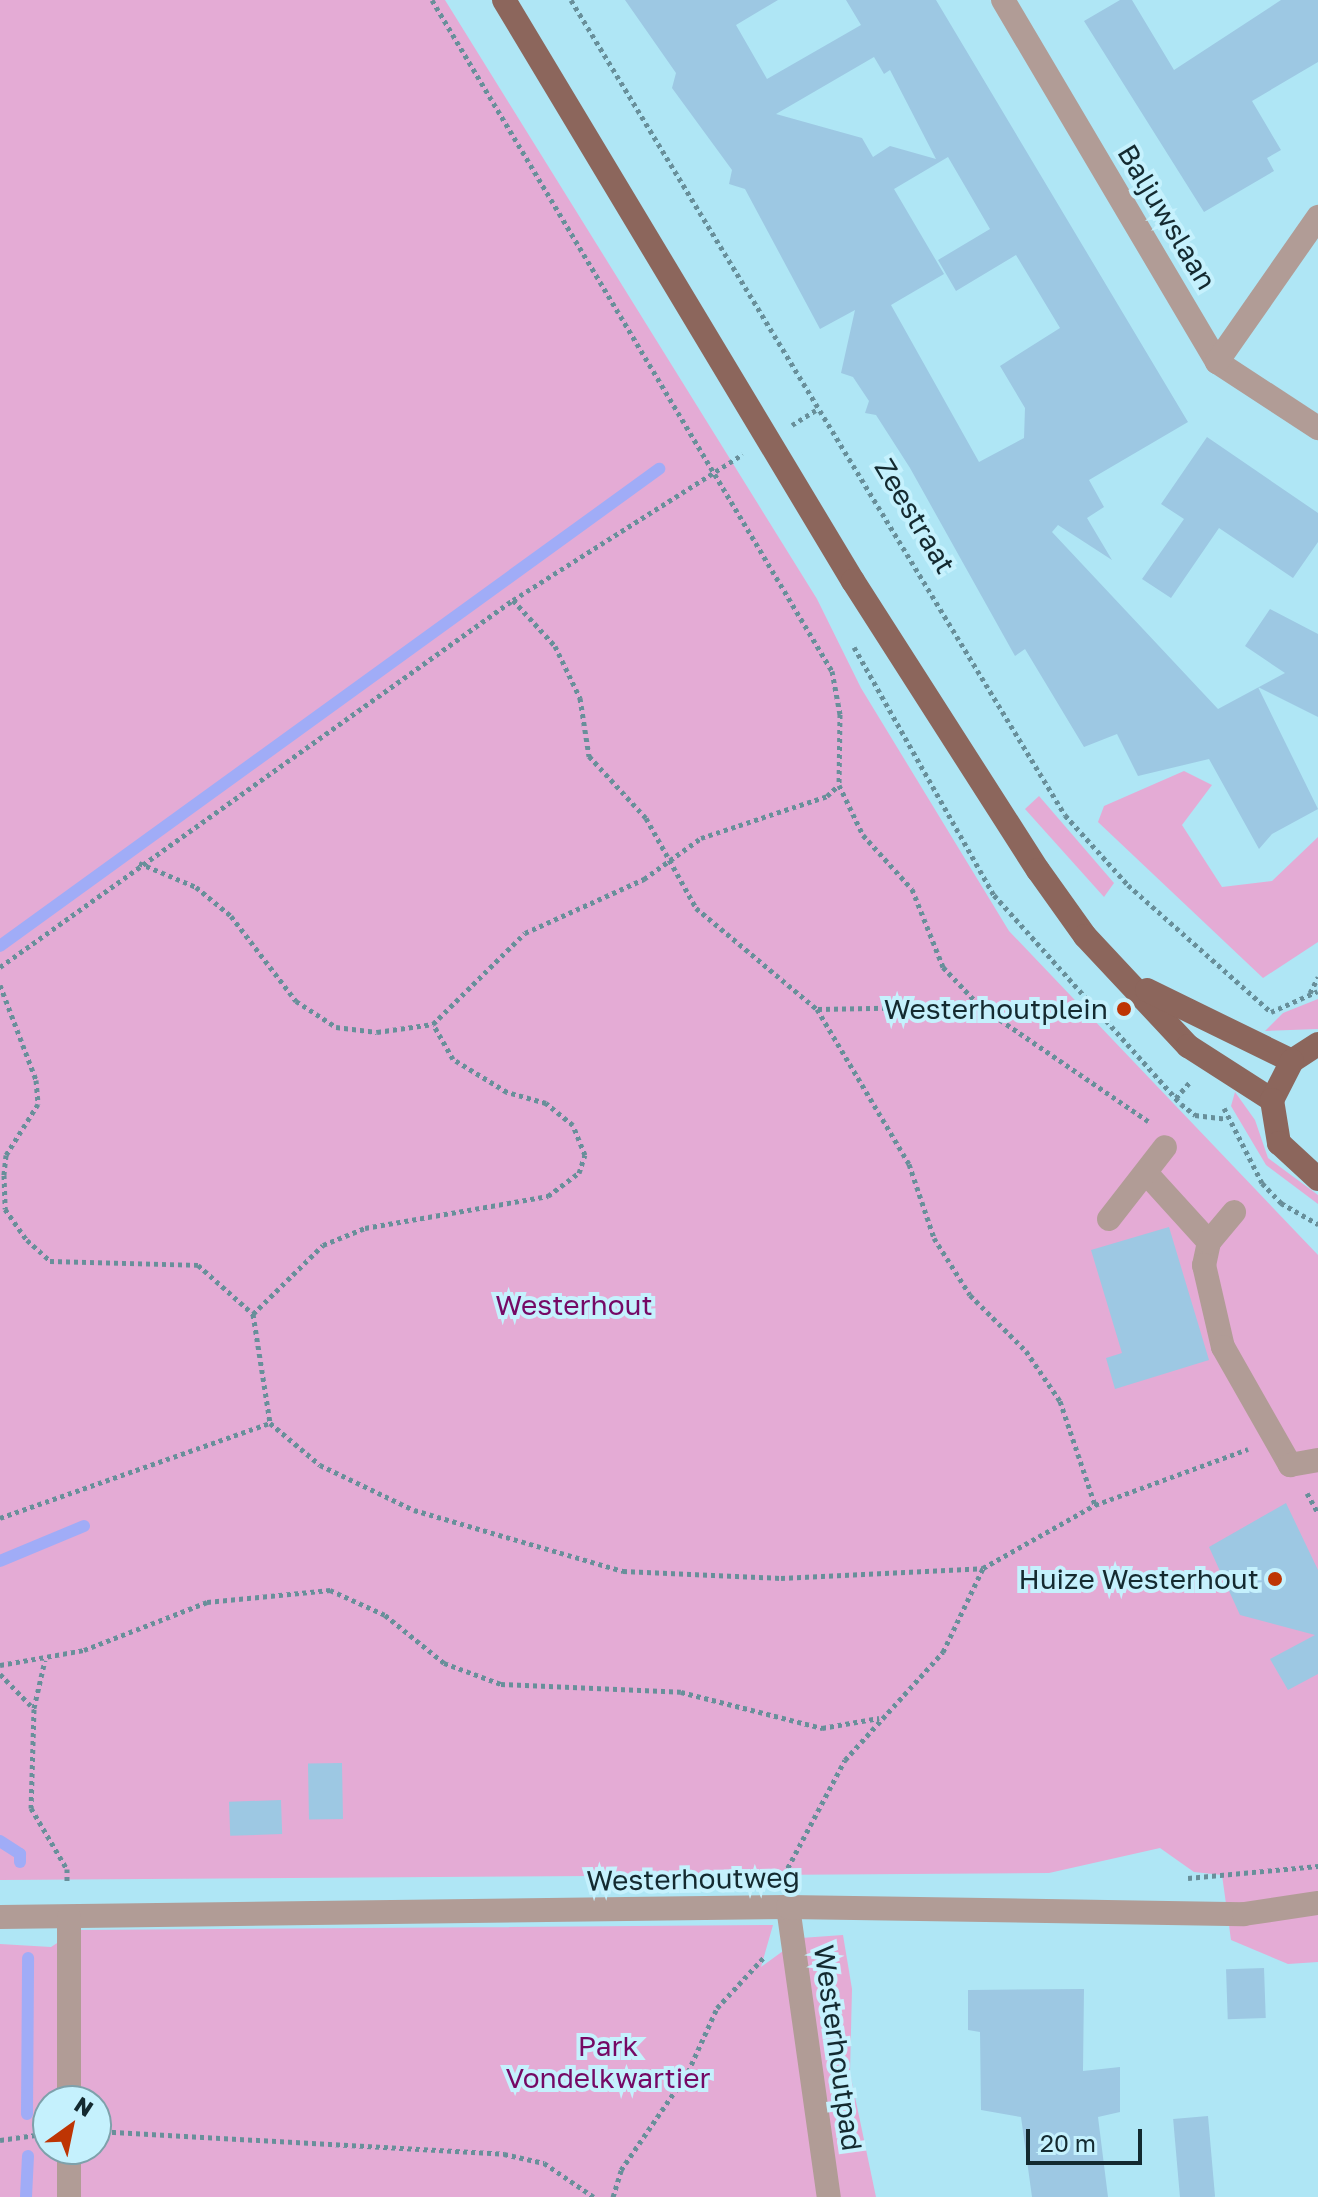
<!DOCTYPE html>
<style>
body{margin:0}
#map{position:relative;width:1318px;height:2197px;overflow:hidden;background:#afe6f5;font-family:"Golos Text",sans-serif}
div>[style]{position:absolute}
.green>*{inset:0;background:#e4abd5}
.stream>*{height:12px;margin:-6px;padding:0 6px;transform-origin:6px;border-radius:6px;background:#a0acf7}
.building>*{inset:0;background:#9dc8e3;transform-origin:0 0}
.path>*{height:5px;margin-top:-2.5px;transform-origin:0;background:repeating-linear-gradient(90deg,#688f9a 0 4px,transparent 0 8px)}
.minor>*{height:24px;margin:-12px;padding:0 12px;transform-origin:12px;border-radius:12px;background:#b19c96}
.major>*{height:24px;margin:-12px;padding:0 12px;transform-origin:12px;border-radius:12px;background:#8c665c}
.dots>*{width:22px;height:22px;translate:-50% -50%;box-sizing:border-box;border:4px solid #c5f1fd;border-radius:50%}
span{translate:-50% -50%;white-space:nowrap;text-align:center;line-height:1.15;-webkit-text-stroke:8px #c5f1fd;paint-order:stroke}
.street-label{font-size:28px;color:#142a30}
.poi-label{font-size:28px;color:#142a30}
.right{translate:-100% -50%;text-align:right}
.park-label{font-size:28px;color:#750965}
.north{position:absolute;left:32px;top:2085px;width:80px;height:80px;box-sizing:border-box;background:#c5f1fd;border:2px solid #7ea1ab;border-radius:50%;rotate:33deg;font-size:22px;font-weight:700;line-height:32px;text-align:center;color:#142a30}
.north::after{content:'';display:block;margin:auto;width:28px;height:36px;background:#be3504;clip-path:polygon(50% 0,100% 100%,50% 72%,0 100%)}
.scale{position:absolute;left:1026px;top:2129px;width:116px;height:36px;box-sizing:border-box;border:4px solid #142a30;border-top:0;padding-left:10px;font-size:24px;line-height:28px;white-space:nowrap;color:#142a30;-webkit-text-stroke:6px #c5f1fd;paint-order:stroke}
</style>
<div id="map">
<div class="green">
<div style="clip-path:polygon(0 0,445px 0,817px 599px,861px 688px,1009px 931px,1318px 1255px,1318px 1962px,1288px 1964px,1231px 1940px,1222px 1875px,1194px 1872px,1160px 1848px,1049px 1873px,0 1880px)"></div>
<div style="clip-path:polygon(1184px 771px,1212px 785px,1182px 825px,1222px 887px,1272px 881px,1318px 837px,1318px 942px,1263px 978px,1098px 822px,1104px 806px)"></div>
<div style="clip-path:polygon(1039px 796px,1114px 883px,1104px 897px,1025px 809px)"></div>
<div style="clip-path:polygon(1318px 999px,1318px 1029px,1265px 1031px,1283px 1013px)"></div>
<div style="clip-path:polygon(1235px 1092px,1255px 1120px,1268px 1158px,1318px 1195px,1318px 1204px,1266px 1165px,1231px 1106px)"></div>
<div style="clip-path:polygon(evenodd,773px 1925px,761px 1967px,801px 1938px,843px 1935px,852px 1989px,850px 2073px,876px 2197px,0 2197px,0 1944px,51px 1947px,77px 1930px,773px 1925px,48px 2101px,96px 2101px,96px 2149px,48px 2149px,48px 2101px)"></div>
</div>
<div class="stream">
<div style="left:0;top:946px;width:814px;rotate:-35.9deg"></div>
<div style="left:0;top:1561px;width:91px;rotate:-22.6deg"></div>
<div style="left:0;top:1841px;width:24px;rotate:33deg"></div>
<div style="left:20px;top:1854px;width:8px;rotate:90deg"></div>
<div style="left:27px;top:2114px;width:156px;rotate:-89.6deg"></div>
<div style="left:26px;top:2197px;width:41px;rotate:-87.2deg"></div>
</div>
<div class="building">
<div style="clip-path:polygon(evenodd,625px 0,778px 0,736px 25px,767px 79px,861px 25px,846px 0,936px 0,1188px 422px,1089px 480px,1104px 507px,1087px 518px,1112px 560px,1058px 525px,1052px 532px,1218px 709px,1285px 673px,1245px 646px,1270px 609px,1318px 634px,1318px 717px,1258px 687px,1318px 809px,1272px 834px,1259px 849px,1209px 759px,1138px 776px,1117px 734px,1084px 747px,1025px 649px,1015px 656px,910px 468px,876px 415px,865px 413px,869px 401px,853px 377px,841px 373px,855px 310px,820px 329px,745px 189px,729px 184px,732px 170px,672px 88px,676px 73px,625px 0,874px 57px,884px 74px,890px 70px,936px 159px,890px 146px,873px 157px,862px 138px,776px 114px,874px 57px,625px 0,948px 157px,990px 229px,938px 260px,956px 291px,1016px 255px,1060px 328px,1000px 366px,1025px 408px,1024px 438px,979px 462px,891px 305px,944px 274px,894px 189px,948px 157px)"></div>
<div style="clip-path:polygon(1120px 0,1132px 0,1174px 70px,1281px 0,1318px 0,1318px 62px,1252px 101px,1281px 150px,1267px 158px,1274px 171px,1204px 212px,1084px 21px)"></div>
<div style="clip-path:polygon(1207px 437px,1318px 513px,1318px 542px,1293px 578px,1219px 528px,1171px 598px,1142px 579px,1184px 519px,1161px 504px)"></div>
<div style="clip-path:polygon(1169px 1227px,1209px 1360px,1115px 1389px,1106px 1358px,1122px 1353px,1091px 1250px)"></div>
<div style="clip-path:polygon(1286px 1503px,1318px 1570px,1318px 1674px,1288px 1690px,1270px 1659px,1315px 1635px,1240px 1615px,1209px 1547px)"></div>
<div style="left:342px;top:1763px;width:56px;height:34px;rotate:89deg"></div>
<div style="left:281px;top:1800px;width:34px;height:52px;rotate:88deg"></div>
<div style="left:1264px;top:1968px;width:50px;height:38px;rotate:88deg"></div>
<div style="clip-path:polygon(1084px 1989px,1083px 2071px,1120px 2067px,1120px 2112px,1098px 2117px,1108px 2197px,1032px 2197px,1021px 2117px,981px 2110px,980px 2032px,968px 2030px,968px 1990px)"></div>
<div style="left:1208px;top:2116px;width:81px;height:35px;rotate:85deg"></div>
</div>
<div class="path">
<div style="left:432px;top:0;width:781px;rotate:59.2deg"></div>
<div style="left:832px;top:671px;width:44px;rotate:79.5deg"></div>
<div style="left:840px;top:714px;width:71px;rotate:90.8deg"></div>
<div style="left:839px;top:785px;width:55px;rotate:64.4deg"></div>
<div style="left:863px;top:835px;width:73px;rotate:47.8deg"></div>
<div style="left:912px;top:889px;width:84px;rotate:68.3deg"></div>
<div style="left:943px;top:967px;width:54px;rotate:46.5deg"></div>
<div style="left:980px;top:1006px;width:204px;rotate:34.4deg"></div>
<div style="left:571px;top:0;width:953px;rotate:58.78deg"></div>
<div style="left:1065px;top:815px;width:94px;rotate:48deg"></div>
<div style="left:1128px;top:885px;width:191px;rotate:41.6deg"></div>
<div style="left:792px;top:425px;width:28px;rotate:-32deg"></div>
<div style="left:513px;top:600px;width:62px;rotate:47.6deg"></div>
<div style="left:555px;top:646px;width:58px;rotate:64.3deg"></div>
<div style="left:580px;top:698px;width:59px;rotate:81.2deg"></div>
<div style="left:589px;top:756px;width:84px;rotate:47.4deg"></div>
<div style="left:646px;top:818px;width:103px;rotate:60.9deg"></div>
<div style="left:696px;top:908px;width:158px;rotate:39.9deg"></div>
<div style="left:817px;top:1009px;width:180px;rotate:59.3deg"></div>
<div style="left:909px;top:1164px;width:78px;rotate:71.3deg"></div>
<div style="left:934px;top:1238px;width:67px;rotate:57.7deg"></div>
<div style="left:970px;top:1295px;width:79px;rotate:45deg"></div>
<div style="left:1026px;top:1351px;width:60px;rotate:55.8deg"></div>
<div style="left:1060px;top:1401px;width:110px;rotate:71.4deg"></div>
<div style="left:854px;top:647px;width:285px;rotate:60.6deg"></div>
<div style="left:994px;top:895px;width:280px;rotate:48.2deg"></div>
<div style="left:1181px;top:1104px;width:18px;rotate:38deg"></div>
<div style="left:1195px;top:1115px;width:31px;rotate:7deg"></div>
<div style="left:139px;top:863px;width:62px;rotate:22.8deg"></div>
<div style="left:196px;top:887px;width:45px;rotate:39.6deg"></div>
<div style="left:231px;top:916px;width:107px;rotate:52.6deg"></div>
<div style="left:296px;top:1001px;width:48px;rotate:33deg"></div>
<div style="left:336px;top:1027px;width:41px;rotate:7deg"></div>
<div style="left:377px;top:1032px;width:57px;rotate:-8.1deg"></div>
<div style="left:433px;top:1024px;width:129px;rotate:-44.7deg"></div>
<div style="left:525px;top:933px;width:131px;rotate:-24.4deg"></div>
<div style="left:644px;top:879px;width:70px;rotate:-35.7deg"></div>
<div style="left:701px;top:838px;width:133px;rotate:-18.4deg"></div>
<div style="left:827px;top:796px;width:16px;rotate:-43deg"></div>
<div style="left:0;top:967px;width:631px;rotate:-35.58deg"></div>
<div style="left:513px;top:600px;width:272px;rotate:-32.4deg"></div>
<div style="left:0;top:985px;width:102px;rotate:69.2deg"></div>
<div style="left:36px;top:1080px;width:24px;rotate:85deg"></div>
<div style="left:38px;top:1104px;width:60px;rotate:122.1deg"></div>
<div style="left:6px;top:1155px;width:20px;rotate:96deg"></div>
<div style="left:4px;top:1175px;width:34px;rotate:88deg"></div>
<div style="left:5px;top:1209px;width:38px;rotate:55deg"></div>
<div style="left:27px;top:1240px;width:31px;rotate:42deg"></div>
<div style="left:50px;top:1261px;width:148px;rotate:1.5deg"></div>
<div style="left:198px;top:1265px;width:74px;rotate:41.7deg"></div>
<div style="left:253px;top:1314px;width:110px;rotate:81.1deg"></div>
<div style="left:270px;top:1423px;width:65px;rotate:40deg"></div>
<div style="left:320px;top:1465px;width:104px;rotate:25.6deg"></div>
<div style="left:414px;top:1510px;width:218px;rotate:16.3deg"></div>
<div style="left:623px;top:1571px;width:158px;rotate:2.5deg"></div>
<div style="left:781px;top:1578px;width:202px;rotate:-2.8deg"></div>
<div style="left:983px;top:1568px;width:129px;rotate:-29.4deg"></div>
<div style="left:1095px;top:1505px;width:163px;rotate:-20.1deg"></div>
<div style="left:1310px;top:993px;width:18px;rotate:-63deg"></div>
<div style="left:818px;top:1009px;width:162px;rotate:-1.1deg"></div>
<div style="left:1271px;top:1012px;width:51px;rotate:-24.1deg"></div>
<div style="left:1176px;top:1098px;width:21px;rotate:-49deg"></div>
<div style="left:1224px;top:1108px;width:84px;rotate:63.1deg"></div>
<div style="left:1262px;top:1183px;width:28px;rotate:46deg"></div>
<div style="left:1281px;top:1203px;width:43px;rotate:29.6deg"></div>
<div style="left:253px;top:1314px;width:98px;rotate:-44.6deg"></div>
<div style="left:323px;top:1245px;width:45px;rotate:-22deg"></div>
<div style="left:365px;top:1228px;width:186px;rotate:-9.9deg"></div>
<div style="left:548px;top:1196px;width:39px;rotate:-37deg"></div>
<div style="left:579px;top:1173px;width:19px;rotate:-72deg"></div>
<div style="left:585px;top:1155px;width:32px;rotate:-112deg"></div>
<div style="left:573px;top:1125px;width:35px;rotate:-141deg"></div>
<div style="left:546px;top:1103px;width:41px;rotate:-164.2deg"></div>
<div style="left:507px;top:1092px;width:63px;rotate:-148.6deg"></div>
<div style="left:453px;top:1059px;width:40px;rotate:-119.7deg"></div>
<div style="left:1307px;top:1493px;width:23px;rotate:61deg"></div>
<div style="left:0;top:1518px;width:286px;rotate:-19.4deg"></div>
<div style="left:0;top:1665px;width:85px;rotate:-10.1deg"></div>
<div style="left:84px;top:1650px;width:132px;rotate:-21.3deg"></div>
<div style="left:207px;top:1602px;width:124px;rotate:-5.6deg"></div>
<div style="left:330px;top:1590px;width:60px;rotate:24.4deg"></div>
<div style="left:385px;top:1615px;width:76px;rotate:39.1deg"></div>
<div style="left:444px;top:1663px;width:61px;rotate:20.2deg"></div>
<div style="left:501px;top:1684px;width:180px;rotate:2.5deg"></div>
<div style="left:681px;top:1692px;width:146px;rotate:14.3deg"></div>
<div style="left:822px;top:1728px;width:58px;rotate:-10deg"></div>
<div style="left:0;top:1674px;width:49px;rotate:45.8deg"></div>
<div style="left:34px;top:1709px;width:99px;rotate:91.7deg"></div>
<div style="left:31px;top:1808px;width:71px;rotate:59.5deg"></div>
<div style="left:67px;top:1869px;width:15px;rotate:90deg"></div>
<div style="left:34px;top:1708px;width:49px;rotate:-77.1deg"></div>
<div style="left:784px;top:1875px;width:130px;rotate:-62.1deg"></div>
<div style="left:845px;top:1760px;width:146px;rotate:-47.8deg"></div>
<div style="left:943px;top:1652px;width:93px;rotate:-64.5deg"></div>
<div style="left:1188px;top:1878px;width:131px;rotate:-5.3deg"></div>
<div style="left:96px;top:2131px;width:409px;rotate:3.2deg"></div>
<div style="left:504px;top:2154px;width:41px;rotate:12.7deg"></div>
<div style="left:544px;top:2163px;width:60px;rotate:34.2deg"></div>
<div style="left:0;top:2140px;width:43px;rotate:-7.9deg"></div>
<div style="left:613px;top:2197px;width:28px;rotate:-73deg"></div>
<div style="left:621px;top:2170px;width:119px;rotate:-55.6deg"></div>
<div style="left:688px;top:2072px;width:70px;rotate:-65.6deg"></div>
<div style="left:717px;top:2008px;width:71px;rotate:-47.3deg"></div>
</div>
<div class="minor">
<div style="left:1003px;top:0;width:421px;rotate:59.4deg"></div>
<div style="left:1217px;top:362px;width:121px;rotate:33.2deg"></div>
<div style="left:1217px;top:362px;width:177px;rotate:-55.1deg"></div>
<div style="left:1148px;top:1175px;width:91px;rotate:47.7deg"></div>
<div style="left:1209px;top:1242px;width:24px;rotate:102deg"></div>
<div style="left:1204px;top:1265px;width:84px;rotate:77deg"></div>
<div style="left:1223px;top:1347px;width:136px;rotate:60.4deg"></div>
<div style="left:1290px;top:1465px;width:28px;rotate:-10deg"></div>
<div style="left:1109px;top:1219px;width:91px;rotate:-52.1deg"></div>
<div style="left:1209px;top:1242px;width:39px;rotate:-50deg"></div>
<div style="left:788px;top:1907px;width:293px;rotate:82deg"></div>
<div style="left:0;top:1917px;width:788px;rotate:-0.73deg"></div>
<div style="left:788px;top:1907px;width:456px;rotate:0.9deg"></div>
<div style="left:1244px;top:1914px;width:75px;rotate:-8.5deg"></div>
<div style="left:69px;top:1917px;width:184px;rotate:90deg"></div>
<div style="left:69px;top:2197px;width:48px;rotate:-90deg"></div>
</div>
<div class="major">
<div style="left:504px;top:0;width:678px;rotate:59.01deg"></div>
<div style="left:853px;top:581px;width:343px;rotate:57.4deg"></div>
<div style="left:1038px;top:870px;width:81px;rotate:54.5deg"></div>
<div style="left:1085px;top:936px;width:151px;rotate:46.9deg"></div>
<div style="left:1188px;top:1046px;width:100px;rotate:32.7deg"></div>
<div style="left:1147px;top:990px;width:161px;rotate:26.1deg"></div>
<div style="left:1318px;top:1044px;width:31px;rotate:147deg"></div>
<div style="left:1292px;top:1061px;width:44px;rotate:117.1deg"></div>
<div style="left:1272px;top:1100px;width:44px;rotate:80.8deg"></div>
<div style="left:1279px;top:1143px;width:53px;rotate:42.7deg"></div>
</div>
<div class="dots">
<div style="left:1124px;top:1009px;background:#be3504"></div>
<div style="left:1275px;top:1579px;background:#be3504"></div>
</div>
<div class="street-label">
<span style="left:1167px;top:217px;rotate:59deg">Baljuwslaan</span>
<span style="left:915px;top:516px;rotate:59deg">Zeestraat</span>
<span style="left:693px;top:1879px;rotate:-1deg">Westerhoutweg</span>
<span style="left:838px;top:2048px;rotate:82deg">Westerhoutpad</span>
</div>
<div class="poi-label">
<span class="right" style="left:1108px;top:1009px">Westerhoutplein</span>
<span class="right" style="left:1259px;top:1579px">Huize Westerhout</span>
</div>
<div class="park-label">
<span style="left:574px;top:1305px">Westerhout</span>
<span style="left:608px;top:2062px">Park<br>Vondelkwartier</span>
</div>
<div class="north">N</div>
<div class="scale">20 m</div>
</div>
